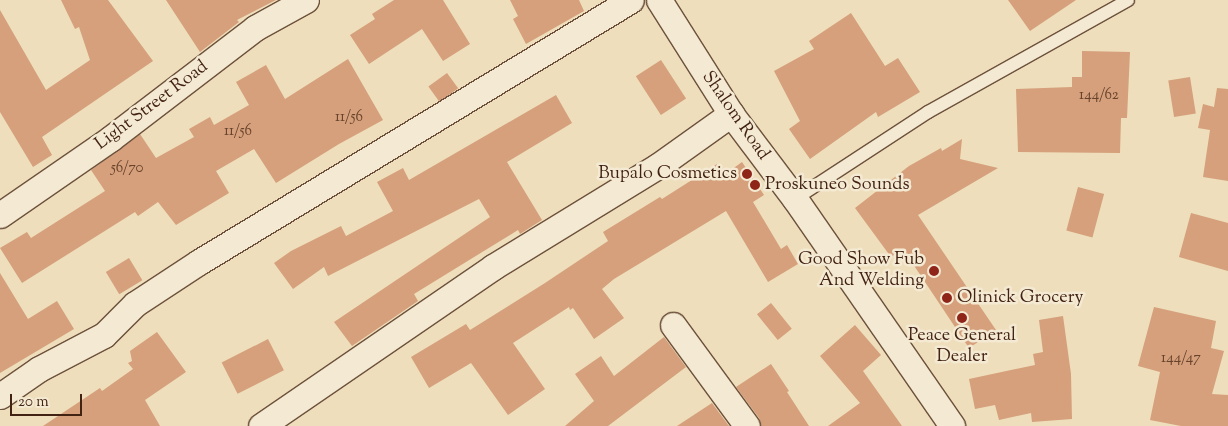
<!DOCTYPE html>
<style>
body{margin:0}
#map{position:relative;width:1228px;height:426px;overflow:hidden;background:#eedebb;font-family:"Sorts Mill Goudy",serif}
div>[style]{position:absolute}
.building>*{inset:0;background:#d5a07b;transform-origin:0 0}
.roads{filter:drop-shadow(1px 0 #6d513c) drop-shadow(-1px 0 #6d513c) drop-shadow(0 1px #6d513c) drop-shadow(0 -1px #6d513c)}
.lane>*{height:12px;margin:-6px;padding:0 6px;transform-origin:6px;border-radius:6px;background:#f4ead3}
.street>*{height:25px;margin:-12.5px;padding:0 12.5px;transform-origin:12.5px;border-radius:12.5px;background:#f4ead3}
.dots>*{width:14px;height:14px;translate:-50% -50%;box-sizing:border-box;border:2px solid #f4ead3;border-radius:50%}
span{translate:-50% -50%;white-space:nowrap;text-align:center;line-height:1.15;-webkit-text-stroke:5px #f4ead3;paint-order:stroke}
.number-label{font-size:15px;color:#67422c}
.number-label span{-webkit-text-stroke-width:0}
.street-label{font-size:18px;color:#422212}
.poi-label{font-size:18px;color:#422212}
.right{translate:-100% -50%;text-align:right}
.left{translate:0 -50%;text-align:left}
.scale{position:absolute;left:10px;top:394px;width:72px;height:22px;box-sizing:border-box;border:2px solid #422212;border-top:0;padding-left:6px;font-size:15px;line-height:18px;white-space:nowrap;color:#422212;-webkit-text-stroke:4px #f4ead3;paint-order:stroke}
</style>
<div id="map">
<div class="building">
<div style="clip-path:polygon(61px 0,108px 0,153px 61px,42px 137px,52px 155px,33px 167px,0 112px,0 10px,46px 90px,90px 60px,79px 27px,75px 29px)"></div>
<div style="clip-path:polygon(166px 0,276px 0,237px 20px,239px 22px,200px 52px)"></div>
<div style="clip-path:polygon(394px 0,443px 0,470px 44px,443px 61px,422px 29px,369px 64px,350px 35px,375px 19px,372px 14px)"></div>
<div style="clip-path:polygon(510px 0,579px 0,584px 11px,526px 44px,513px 19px,518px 16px)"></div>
<div style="clip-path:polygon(1008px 0,1076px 0,1030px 31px)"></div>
<div style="clip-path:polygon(851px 13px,885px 66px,898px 58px,920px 92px,878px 117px,876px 112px,810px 159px,789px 129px,800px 121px,774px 71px,814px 49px,809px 41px)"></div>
<div style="clip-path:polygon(1082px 51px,1130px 52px,1127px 118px,1121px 118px,1120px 153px,1018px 152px,1016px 89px,1072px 87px,1072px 77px,1082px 77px)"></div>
<div style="clip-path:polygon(348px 59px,383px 120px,339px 144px,276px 183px,254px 149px,216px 171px,229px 193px,176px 225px,158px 202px,138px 216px,135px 212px,22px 283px,0 248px,27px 232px,31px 238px,105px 191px,91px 170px,140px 134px,156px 158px,194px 137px,189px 129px,210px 117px,214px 125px,249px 105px,236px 82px,266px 65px,285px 99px)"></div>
<div style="left:661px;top:60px;width:46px;height:30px;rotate:57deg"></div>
<div style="left:447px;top:73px;width:19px;height:23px;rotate:54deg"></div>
<div style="left:1190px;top:77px;width:37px;height:22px;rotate:81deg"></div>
<div style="clip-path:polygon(1217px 88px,1228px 89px,1228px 181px,1203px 177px,1210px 130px,1198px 128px,1203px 104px,1214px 107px)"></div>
<div style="clip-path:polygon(556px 95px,572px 123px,507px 162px,542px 220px,520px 234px,518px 230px,414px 294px,418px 301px,352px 346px,334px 322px,490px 217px,479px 199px,328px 276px,324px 267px,293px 289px,274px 263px,291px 251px,341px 226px,346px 236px,393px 211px,377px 182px,403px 168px,409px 180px)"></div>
<div style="clip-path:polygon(962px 139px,960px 159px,998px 168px,918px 215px,996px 330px,969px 348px,903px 249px,891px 257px,855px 208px,909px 166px,941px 148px,942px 151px)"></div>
<div style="clip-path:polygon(742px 162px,764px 195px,753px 202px,781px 249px,787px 245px,798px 264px,768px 282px,726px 211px,614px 279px,602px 289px,624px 318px,594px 339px,573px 308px,570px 310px,569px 307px,513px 343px,545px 389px,508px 415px,471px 363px,429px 388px,411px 357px,466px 324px,470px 330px,545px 283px,608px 241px,603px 232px,660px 197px,662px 199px,717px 164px,724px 175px)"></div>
<div style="left:1078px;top:187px;width:27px;height:45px;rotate:15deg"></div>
<div style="clip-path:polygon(1191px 213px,1228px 223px,1228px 271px,1179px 257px)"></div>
<div style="left:129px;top:258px;width:26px;height:27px;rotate:59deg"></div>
<div style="clip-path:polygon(0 273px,28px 319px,57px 301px,74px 329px,0 373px)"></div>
<div style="left:771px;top:303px;width:33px;height:18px;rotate:51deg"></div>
<div style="clip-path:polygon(1154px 307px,1216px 321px,1211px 348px,1224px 351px,1212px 394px,1228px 395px,1228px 426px,1181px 426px,1150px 420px,1160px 372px,1138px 366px)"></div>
<div style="clip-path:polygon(1063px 316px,1071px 374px,1072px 419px,1032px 422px,1031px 413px,999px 420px,995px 405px,975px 409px,969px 379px,1035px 365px,1033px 354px,1043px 352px,1039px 320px)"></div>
<div style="clip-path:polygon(855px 325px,881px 355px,863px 371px,902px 426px,828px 426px,860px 403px,820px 356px)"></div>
<div style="clip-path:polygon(157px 332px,186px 372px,145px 400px,160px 426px,43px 426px,100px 388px,102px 391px,133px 369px,128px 363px,132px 361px,130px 351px)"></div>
<div style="clip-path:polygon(664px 337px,686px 367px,608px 426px,565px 426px,594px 401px,575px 374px,601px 356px,614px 376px)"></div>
<div style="left:268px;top:339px;width:35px;height:52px;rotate:63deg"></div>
<div style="clip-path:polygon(771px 364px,789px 391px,787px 392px,809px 426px,761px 426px,759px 418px,736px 387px)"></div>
<div style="clip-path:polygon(712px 403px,729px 426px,677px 426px)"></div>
</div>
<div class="roads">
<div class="lane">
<div style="left:795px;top:199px;width:159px;rotate:-33.2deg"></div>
<div style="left:928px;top:112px;width:229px;rotate:-29.2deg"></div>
</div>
<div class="street">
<div style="left:659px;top:0;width:135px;rotate:57.7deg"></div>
<div style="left:731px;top:114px;width:106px;rotate:53deg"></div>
<div style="left:795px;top:199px;width:276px;rotate:55.3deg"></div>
<div style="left:0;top:215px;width:134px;rotate:-34.6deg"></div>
<div style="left:110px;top:139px;width:183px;rotate:-37.4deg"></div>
<div style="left:255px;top:28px;width:58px;rotate:-28.8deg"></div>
<div style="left:673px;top:325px;width:125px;rotate:53.8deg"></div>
<div style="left:0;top:396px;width:47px;rotate:-34.7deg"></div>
<div style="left:39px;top:369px;width:73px;rotate:-27.6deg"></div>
<div style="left:104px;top:335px;width:44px;rotate:-45deg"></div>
<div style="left:135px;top:304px;width:77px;rotate:-33.3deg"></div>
<div style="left:199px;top:262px;width:505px;rotate:-31.24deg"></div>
<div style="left:261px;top:426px;width:281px;rotate:-34.4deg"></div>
<div style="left:493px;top:267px;width:193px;rotate:-31.5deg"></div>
<div style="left:658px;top:166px;width:90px;rotate:-35.5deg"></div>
</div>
</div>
<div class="dots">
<div style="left:747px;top:174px;background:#8f2418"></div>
<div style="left:755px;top:185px;background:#8f2418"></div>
<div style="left:934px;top:271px;background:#8f2418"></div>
<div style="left:947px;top:298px;background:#8f2418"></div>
<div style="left:962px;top:318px;background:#8f2418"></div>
</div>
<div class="number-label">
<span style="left:1099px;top:96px">144/62</span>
<span style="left:349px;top:118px">11/56</span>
<span style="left:238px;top:132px">11/56</span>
<span style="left:127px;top:169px">56/70</span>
<span style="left:1181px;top:359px">144/47</span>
</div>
<div class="street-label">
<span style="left:152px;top:106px;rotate:-37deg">Light Street Road</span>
<span style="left:735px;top:116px;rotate:55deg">Shalom Road</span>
</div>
<div class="poi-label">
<span class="right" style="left:737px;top:174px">Bupalo Cosmetics</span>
<span class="left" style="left:765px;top:185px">Proskuneo Sounds</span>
<span class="right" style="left:924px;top:271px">Good Show Fub<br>And Welding</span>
<span class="left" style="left:957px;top:298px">Olinick Grocery</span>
<span style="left:962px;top:347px">Peace General<br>Dealer</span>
</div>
<div class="scale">20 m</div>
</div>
